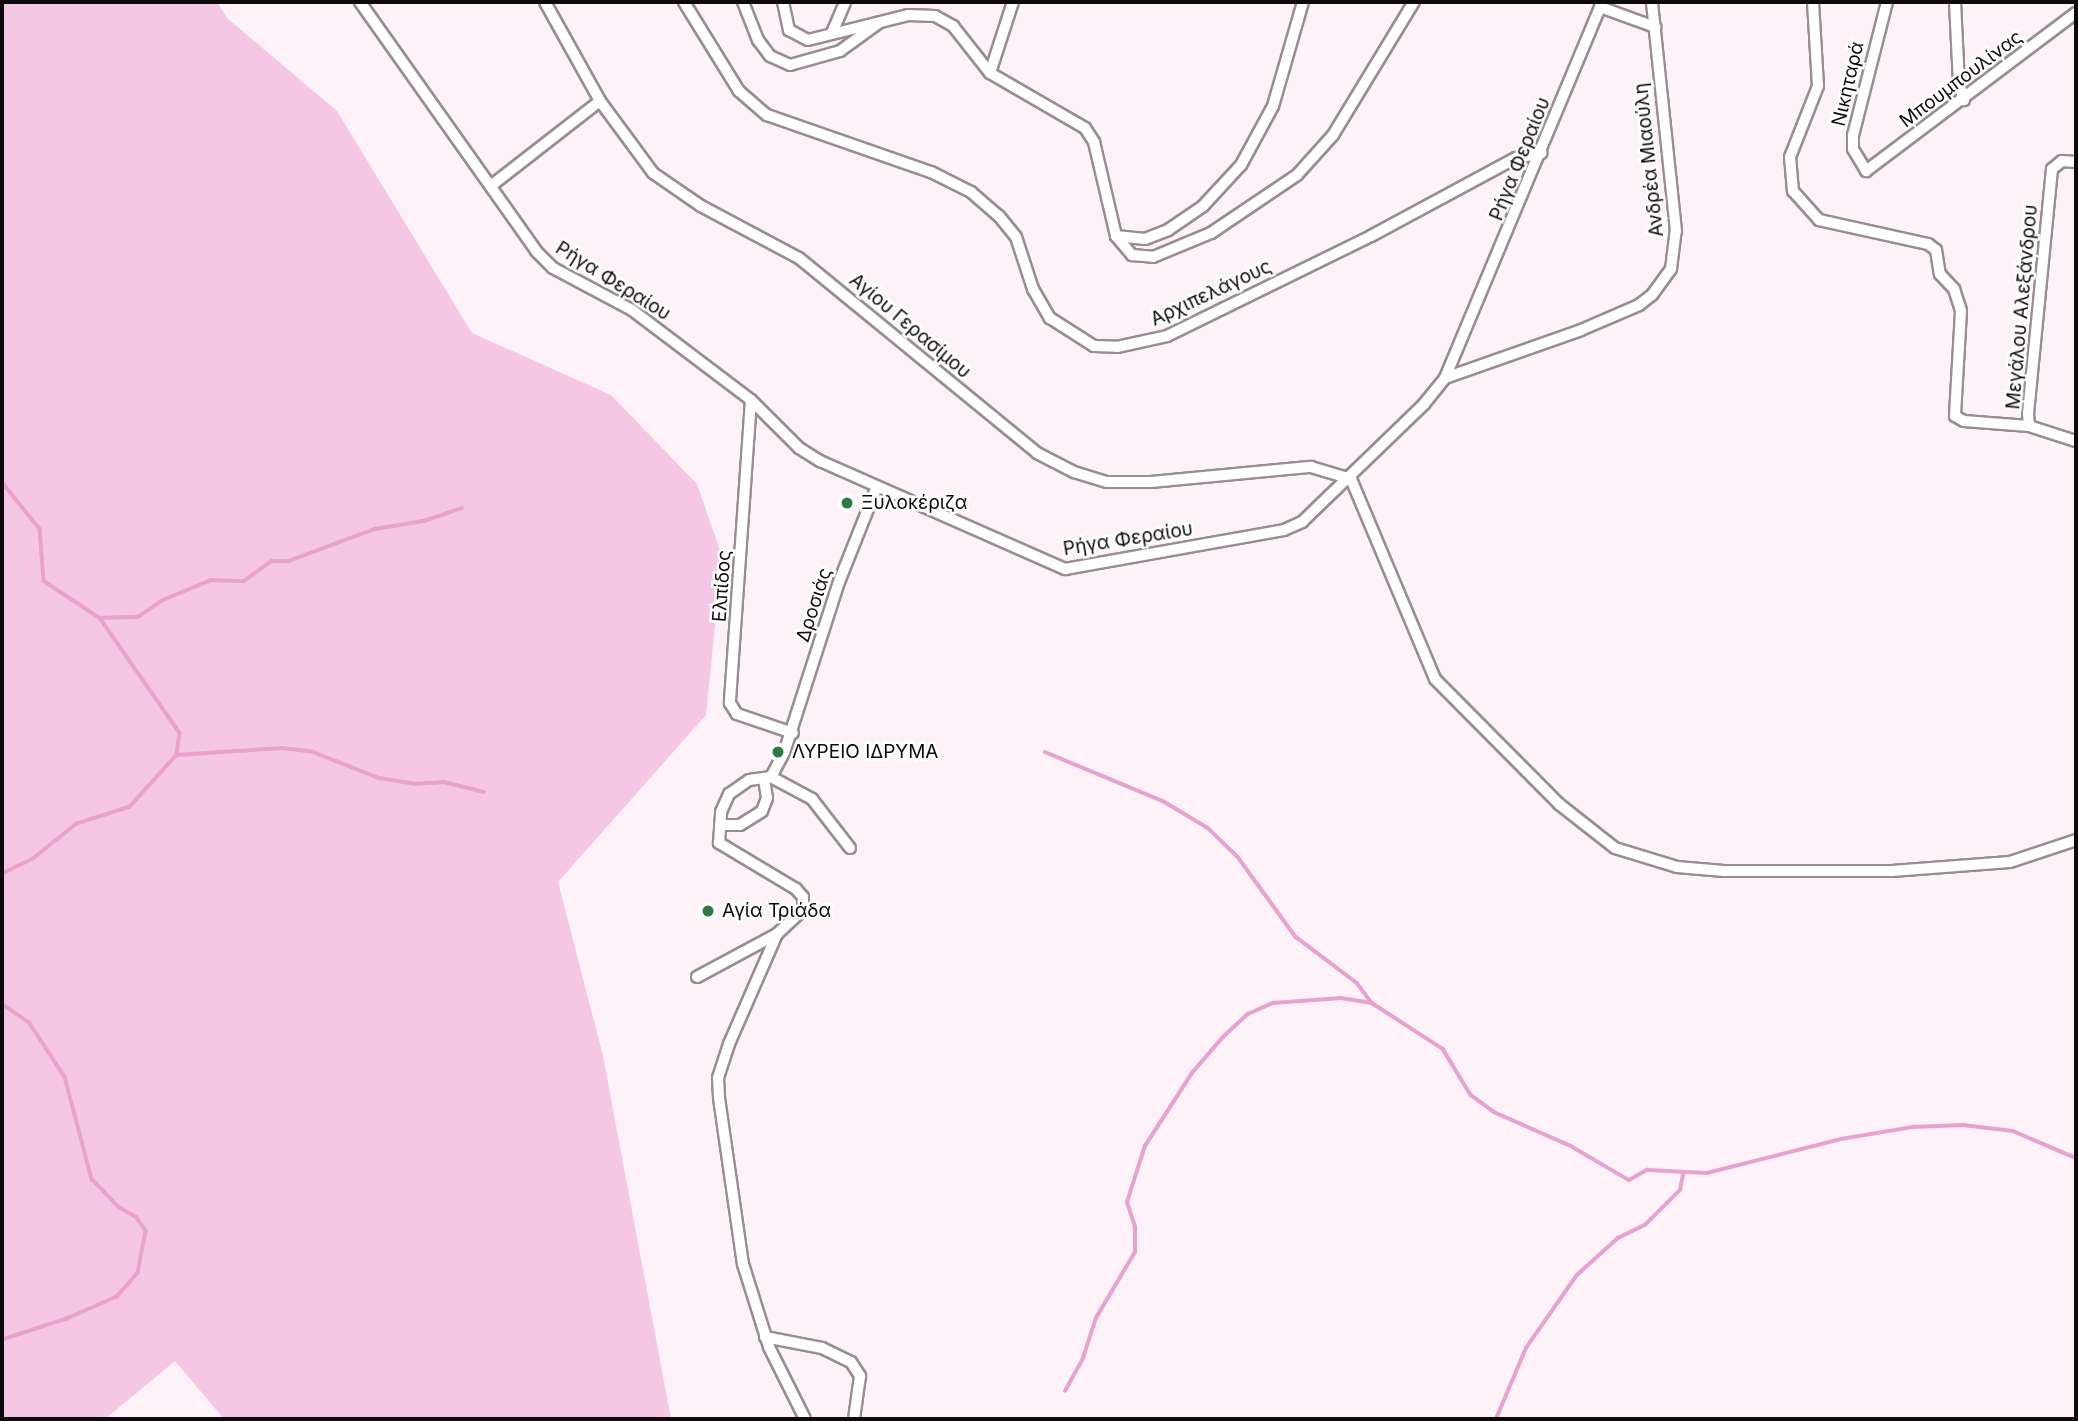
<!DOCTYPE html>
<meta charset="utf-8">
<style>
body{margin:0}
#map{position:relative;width:2078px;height:1421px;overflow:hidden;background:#fef2f9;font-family:Inter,sans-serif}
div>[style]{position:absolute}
.green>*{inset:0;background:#f6c7e4}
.stream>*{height:3.5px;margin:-1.75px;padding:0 1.75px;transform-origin:1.75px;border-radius:1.75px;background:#e7a2ce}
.roads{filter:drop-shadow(2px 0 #988d93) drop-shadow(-2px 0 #988d93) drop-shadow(0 2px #988d93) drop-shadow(0 -2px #988d93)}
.minor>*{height:10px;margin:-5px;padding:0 5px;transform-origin:5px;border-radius:5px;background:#fff}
.dots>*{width:19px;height:19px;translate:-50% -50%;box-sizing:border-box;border:4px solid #fff;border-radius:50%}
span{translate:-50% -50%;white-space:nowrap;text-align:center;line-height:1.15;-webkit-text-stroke:5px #fff;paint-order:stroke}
.street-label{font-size:19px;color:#0e0a0c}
.poi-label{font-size:19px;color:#0e0a0c}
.left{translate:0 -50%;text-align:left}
.frame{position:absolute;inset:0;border:4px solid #0e0a0c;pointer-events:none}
</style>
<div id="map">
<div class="green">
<div style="clip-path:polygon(2px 2px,217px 2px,227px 18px,337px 111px,472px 333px,611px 395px,697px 484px,722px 556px,706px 715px,558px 882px,603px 1056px,671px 1419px,224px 1419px,175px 1361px,105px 1419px,2px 1419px)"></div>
</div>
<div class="stream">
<div style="left:2px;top:482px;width:60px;rotate:51deg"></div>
<div style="left:40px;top:529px;width:52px;rotate:85.6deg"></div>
<div style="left:44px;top:581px;width:67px;rotate:33.5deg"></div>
<div style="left:100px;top:618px;width:140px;rotate:55.2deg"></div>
<div style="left:180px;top:733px;width:22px;rotate:98deg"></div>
<div style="left:177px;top:755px;width:70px;rotate:132.1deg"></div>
<div style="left:130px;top:807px;width:56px;rotate:162.2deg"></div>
<div style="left:77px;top:824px;width:56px;rotate:141.5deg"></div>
<div style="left:33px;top:859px;width:34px;rotate:154deg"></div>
<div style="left:100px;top:618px;width:38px;rotate:-2deg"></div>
<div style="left:138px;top:617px;width:30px;rotate:-34deg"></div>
<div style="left:163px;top:600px;width:52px;rotate:-22.6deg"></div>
<div style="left:211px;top:580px;width:33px;rotate:2deg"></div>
<div style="left:244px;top:581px;width:34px;rotate:-36deg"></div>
<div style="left:272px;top:561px;width:17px"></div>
<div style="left:289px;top:561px;width:92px;rotate:-20.4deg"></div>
<div style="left:375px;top:529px;width:50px;rotate:-9.3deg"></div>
<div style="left:424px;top:521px;width:40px;rotate:-18.9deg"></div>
<div style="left:1045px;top:752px;width:128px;rotate:22.6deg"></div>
<div style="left:1163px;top:801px;width:52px;rotate:31deg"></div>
<div style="left:1208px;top:828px;width:42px;rotate:44deg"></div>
<div style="left:1238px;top:857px;width:99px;rotate:54.1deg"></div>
<div style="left:1296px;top:937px;width:76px;rotate:37deg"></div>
<div style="left:1357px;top:983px;width:25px;rotate:53deg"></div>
<div style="left:177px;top:755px;width:105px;rotate:-3.8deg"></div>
<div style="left:282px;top:748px;width:31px;rotate:7deg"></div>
<div style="left:313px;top:752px;width:71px;rotate:21.5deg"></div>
<div style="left:379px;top:778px;width:36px;rotate:9deg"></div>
<div style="left:415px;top:784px;width:29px;rotate:-4deg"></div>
<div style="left:444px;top:782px;width:41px;rotate:14deg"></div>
<div style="left:2px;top:1004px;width:32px;rotate:34deg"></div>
<div style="left:29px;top:1022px;width:66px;rotate:56.8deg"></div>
<div style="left:65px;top:1077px;width:106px;rotate:75.2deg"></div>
<div style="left:92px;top:1179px;width:39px;rotate:46deg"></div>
<div style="left:119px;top:1207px;width:20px;rotate:30deg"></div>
<div style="left:136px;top:1217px;width:17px;rotate:54deg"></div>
<div style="left:146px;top:1231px;width:43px;rotate:100.8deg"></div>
<div style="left:138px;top:1273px;width:32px;rotate:131deg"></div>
<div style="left:117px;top:1297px;width:55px;rotate:156.3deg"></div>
<div style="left:67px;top:1319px;width:68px;rotate:162.1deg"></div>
<div style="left:1065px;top:1391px;width:38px;rotate:-61deg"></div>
<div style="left:1083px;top:1358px;width:42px;rotate:-72deg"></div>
<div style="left:1096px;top:1318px;width:77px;rotate:-59.4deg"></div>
<div style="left:1135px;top:1252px;width:25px;rotate:-90deg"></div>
<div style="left:1135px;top:1227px;width:26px;rotate:-108deg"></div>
<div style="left:1127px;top:1202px;width:59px;rotate:-72.2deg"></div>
<div style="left:1145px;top:1146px;width:87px;rotate:-57.2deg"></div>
<div style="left:1192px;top:1073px;width:48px;rotate:-49.3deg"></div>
<div style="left:1223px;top:1037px;width:34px;rotate:-43deg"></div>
<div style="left:1248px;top:1014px;width:27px;rotate:-24deg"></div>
<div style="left:1273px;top:1003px;width:68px;rotate:-4.2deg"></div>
<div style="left:1341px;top:998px;width:31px;rotate:9deg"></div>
<div style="left:1372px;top:1003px;width:85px;rotate:32.9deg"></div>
<div style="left:1443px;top:1049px;width:54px;rotate:58.7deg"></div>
<div style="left:1471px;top:1095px;width:29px;rotate:36deg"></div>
<div style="left:1494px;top:1112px;width:84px;rotate:23.8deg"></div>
<div style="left:1571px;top:1146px;width:67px;rotate:30.4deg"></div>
<div style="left:1629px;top:1180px;width:21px;rotate:-29deg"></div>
<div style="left:1647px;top:1170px;width:60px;rotate:2.9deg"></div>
<div style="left:1707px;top:1173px;width:138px;rotate:-14.2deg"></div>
<div style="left:1841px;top:1139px;width:73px;rotate:-9.5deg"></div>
<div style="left:1913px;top:1127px;width:50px;rotate:-2.3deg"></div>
<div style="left:1963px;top:1125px;width:50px;rotate:6.8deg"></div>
<div style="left:2013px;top:1131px;width:69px;rotate:23.2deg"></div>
<div style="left:1496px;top:1419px;width:77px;rotate:-67.1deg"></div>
<div style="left:1526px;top:1348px;width:89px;rotate:-55.1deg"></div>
<div style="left:1577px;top:1275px;width:55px;rotate:-42.1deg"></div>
<div style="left:1618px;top:1238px;width:30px;rotate:-26deg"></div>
<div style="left:1645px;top:1225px;width:49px;rotate:-45deg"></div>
<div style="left:1680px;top:1190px;width:15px;rotate:-79deg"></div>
</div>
<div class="roads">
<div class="minor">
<div style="left:360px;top:2px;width:305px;rotate:54.7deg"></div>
<div style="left:536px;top:251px;width:24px;rotate:45deg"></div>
<div style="left:553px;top:268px;width:89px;rotate:28deg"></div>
<div style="left:632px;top:310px;width:149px;rotate:37.1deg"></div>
<div style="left:751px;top:400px;width:68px;rotate:45deg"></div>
<div style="left:799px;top:448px;width:25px;rotate:32deg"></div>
<div style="left:820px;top:461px;width:268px;rotate:23.8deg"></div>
<div style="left:1065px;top:569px;width:222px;rotate:-10.1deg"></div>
<div style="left:1284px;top:530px;width:20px;rotate:-24deg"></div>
<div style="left:1302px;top:522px;width:170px;rotate:-44deg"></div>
<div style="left:1424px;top:404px;width:33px;rotate:-51deg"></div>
<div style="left:1445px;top:378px;width:407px;rotate:-67.3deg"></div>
<div style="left:545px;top:2px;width:113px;rotate:60.9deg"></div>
<div style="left:600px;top:101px;width:89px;rotate:53.6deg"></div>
<div style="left:653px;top:173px;width:58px;rotate:34.5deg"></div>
<div style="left:701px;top:206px;width:111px;rotate:28deg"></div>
<div style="left:799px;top:258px;width:308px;rotate:39.3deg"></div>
<div style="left:1037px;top:453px;width:42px;rotate:27.2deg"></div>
<div style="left:1074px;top:472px;width:34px;rotate:17deg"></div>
<div style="left:1107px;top:482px;width:44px"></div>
<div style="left:1151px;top:482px;width:161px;rotate:-5.4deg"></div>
<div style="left:1311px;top:467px;width:42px;rotate:16.7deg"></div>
<div style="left:684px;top:2px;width:105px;rotate:58.3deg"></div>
<div style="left:739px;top:91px;width:37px;rotate:41deg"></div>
<div style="left:767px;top:115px;width:174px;rotate:19.2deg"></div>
<div style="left:931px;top:172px;width:45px;rotate:26.6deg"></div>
<div style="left:971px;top:192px;width:37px;rotate:41deg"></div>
<div style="left:999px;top:216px;width:27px;rotate:51deg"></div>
<div style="left:1016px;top:237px;width:55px;rotate:71.9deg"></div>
<div style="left:1033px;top:289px;width:34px;rotate:60deg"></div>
<div style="left:1050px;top:318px;width:52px;rotate:32.5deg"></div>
<div style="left:1094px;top:346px;width:23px;rotate:2deg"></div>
<div style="left:1117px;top:347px;width:51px;rotate:-12.4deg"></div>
<div style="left:1167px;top:336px;width:227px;rotate:-26.1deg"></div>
<div style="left:1371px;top:236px;width:165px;rotate:-28.3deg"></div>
<div style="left:1516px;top:158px;width:26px;rotate:-11deg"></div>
<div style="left:743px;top:2px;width:41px;rotate:68.5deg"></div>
<div style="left:758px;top:40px;width:20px;rotate:53deg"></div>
<div style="left:770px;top:56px;width:22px;rotate:24deg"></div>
<div style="left:790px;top:65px;width:52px;rotate:-15.6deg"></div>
<div style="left:840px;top:51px;width:49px;rotate:-35.9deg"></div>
<div style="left:783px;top:2px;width:29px;rotate:78deg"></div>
<div style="left:789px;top:30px;width:21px;rotate:28deg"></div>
<div style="left:808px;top:40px;width:103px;rotate:-14deg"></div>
<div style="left:908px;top:15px;width:27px;rotate:2deg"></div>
<div style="left:935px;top:16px;width:21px;rotate:29deg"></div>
<div style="left:953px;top:26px;width:60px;rotate:51.8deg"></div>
<div style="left:990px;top:73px;width:110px;rotate:30.1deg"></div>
<div style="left:1085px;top:128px;width:17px;rotate:57deg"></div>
<div style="left:1094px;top:142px;width:97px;rotate:76.8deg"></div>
<div style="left:1116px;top:236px;width:25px;rotate:50deg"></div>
<div style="left:1132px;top:255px;width:21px;rotate:5deg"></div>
<div style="left:1153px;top:257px;width:63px;rotate:-22.5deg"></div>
<div style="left:1211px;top:233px;width:104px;rotate:-34deg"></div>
<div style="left:1297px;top:175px;width:54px;rotate:-48deg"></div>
<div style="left:1333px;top:135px;width:156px;rotate:-58.7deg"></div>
<div style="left:1813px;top:2px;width:84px;rotate:86.6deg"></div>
<div style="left:1818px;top:86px;width:76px;rotate:111.5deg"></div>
<div style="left:1790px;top:157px;width:34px;rotate:85deg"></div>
<div style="left:1793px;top:191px;width:39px;rotate:48deg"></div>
<div style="left:1819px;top:220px;width:112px;rotate:12.4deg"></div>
<div style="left:1928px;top:244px;width:10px;rotate:37deg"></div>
<div style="left:1936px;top:250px;width:24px;rotate:81deg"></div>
<div style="left:1940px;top:274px;width:21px;rotate:47deg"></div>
<div style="left:1954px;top:289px;width:23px;rotate:72deg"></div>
<div style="left:1961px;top:311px;width:105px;rotate:93.3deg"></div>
<div style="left:1955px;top:416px;width:10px;rotate:29deg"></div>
<div style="left:1964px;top:421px;width:65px;rotate:4.4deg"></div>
<div style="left:1887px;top:2px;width:137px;rotate:104.3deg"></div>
<div style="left:1853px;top:135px;width:14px;rotate:90deg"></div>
<div style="left:1853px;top:149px;width:26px;rotate:59deg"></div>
<div style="left:1866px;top:171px;width:263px;rotate:-37deg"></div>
<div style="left:1955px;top:2px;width:81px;rotate:87.2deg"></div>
<div style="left:1959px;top:83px;width:18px;rotate:74deg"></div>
<div style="left:1600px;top:7px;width:59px;rotate:20deg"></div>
<div style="left:832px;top:33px;width:34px;rotate:-67deg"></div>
<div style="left:990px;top:73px;width:75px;rotate:-72.1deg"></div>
<div style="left:2076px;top:162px;width:14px;rotate:-176deg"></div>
<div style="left:2062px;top:161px;width:13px;rotate:141deg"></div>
<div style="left:2052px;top:169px;width:245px;rotate:95.6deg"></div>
<div style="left:2028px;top:413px;width:13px;rotate:86deg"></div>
<div style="left:2029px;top:426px;width:49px;rotate:17.7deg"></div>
<div style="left:492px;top:185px;width:137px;rotate:-37.9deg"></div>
<div style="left:1116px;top:236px;width:29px;rotate:6deg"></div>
<div style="left:1145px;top:239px;width:25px;rotate:-21deg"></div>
<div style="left:1168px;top:230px;width:42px;rotate:-34.4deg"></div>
<div style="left:1203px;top:206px;width:56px;rotate:-47.2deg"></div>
<div style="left:1241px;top:165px;width:67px;rotate:-61.5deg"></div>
<div style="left:1273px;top:106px;width:108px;rotate:-73.9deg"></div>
<div style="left:1445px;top:378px;width:144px;rotate:-19.4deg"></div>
<div style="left:1581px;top:330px;width:63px;rotate:-23.3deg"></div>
<div style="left:1639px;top:305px;width:16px;rotate:-38deg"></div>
<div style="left:1652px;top:295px;width:32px;rotate:-54deg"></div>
<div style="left:1671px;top:269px;width:38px;rotate:-83deg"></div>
<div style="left:1676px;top:231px;width:230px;rotate:-96deg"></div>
<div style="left:751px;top:400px;width:304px;rotate:94deg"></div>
<div style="left:730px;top:703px;width:13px;rotate:58deg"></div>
<div style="left:737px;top:714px;width:59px;rotate:18.7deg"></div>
<div style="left:1351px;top:479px;width:217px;rotate:67.2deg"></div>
<div style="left:1435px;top:679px;width:176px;rotate:45.2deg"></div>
<div style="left:1559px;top:804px;width:71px;rotate:38.2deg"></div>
<div style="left:1615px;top:848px;width:65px;rotate:17deg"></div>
<div style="left:1677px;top:867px;width:47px;rotate:4.9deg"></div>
<div style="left:1724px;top:871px;width:168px"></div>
<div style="left:1892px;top:871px;width:118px;rotate:-4.4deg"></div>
<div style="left:2010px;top:862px;width:70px;rotate:-18.4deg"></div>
<div style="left:771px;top:777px;width:47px;rotate:28.2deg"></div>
<div style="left:812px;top:799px;width:62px;rotate:52.2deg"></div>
<div style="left:720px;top:825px;width:20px"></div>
<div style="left:740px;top:825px;width:26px;rotate:-32deg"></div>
<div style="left:762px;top:811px;width:14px;rotate:-69deg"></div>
<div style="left:767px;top:798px;width:18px;rotate:-99deg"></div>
<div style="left:777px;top:934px;width:120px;rotate:113.6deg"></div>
<div style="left:729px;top:1044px;width:36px;rotate:108deg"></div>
<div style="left:718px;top:1078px;width:20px;rotate:87deg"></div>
<div style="left:719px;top:1098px;width:168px;rotate:81.8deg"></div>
<div style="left:743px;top:1264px;width:87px;rotate:72.6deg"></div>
<div style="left:769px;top:1347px;width:80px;rotate:63.4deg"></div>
<div style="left:697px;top:977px;width:91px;rotate:-28.3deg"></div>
<div style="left:777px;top:934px;width:35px;rotate:-43deg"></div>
<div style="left:803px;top:910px;width:13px;rotate:-90deg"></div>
<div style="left:803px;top:897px;width:11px;rotate:-131deg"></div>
<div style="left:796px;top:889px;width:90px;rotate:-149.1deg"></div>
<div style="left:719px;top:843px;width:31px;rotate:-86deg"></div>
<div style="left:721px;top:812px;width:20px;rotate:-66deg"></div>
<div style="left:729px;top:794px;width:24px;rotate:-35deg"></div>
<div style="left:749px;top:780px;width:22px;rotate:-8deg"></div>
<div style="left:771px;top:777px;width:27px;rotate:-62deg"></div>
<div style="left:784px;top:753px;width:180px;rotate:-72.2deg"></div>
<div style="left:839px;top:582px;width:100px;rotate:-68.3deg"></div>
<div style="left:765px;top:1337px;width:58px;rotate:10.9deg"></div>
<div style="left:822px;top:1348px;width:32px;rotate:26deg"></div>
<div style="left:851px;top:1362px;width:17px;rotate:57deg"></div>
<div style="left:860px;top:1376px;width:43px;rotate:97.9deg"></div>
</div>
</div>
<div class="dots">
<div style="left:847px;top:503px;background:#2e7a49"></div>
<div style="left:778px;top:752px;background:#2e7a49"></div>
<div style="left:708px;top:911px;background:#2e7a49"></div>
</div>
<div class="street-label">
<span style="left:1961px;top:79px;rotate:-37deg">Μπουμπουλίνας</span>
<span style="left:1848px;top:84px;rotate:-77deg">Νικηταρά</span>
<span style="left:1520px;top:159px;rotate:-68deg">Ρήγα Φεραίου</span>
<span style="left:1649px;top:160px;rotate:-96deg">Ανδρέα Μιαούλη</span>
<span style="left:613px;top:281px;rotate:32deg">Ρήγα Φεραίου</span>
<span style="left:1211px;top:293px;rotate:-25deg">Αρχιπελάγους</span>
<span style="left:2022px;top:307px;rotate:-85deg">Μεγάλου Αλεξάνδρου</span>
<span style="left:910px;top:326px;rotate:40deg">Αγίου Γερασίμου</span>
<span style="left:1128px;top:539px;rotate:-9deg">Ρήγα Φεραίου</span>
<span style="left:722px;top:586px;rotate:-86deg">Ελπίδος</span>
<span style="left:814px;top:605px;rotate:-72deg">Δροσιάς</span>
</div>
<div class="poi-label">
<span class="left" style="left:861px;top:503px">Ξυλοκέριζα</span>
<span class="left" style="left:792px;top:752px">ΛΥΡΕΙΟ ΙΔΡΥΜΑ</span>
<span class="left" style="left:722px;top:911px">Αγία Τριάδα</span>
</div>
<div class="frame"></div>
</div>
